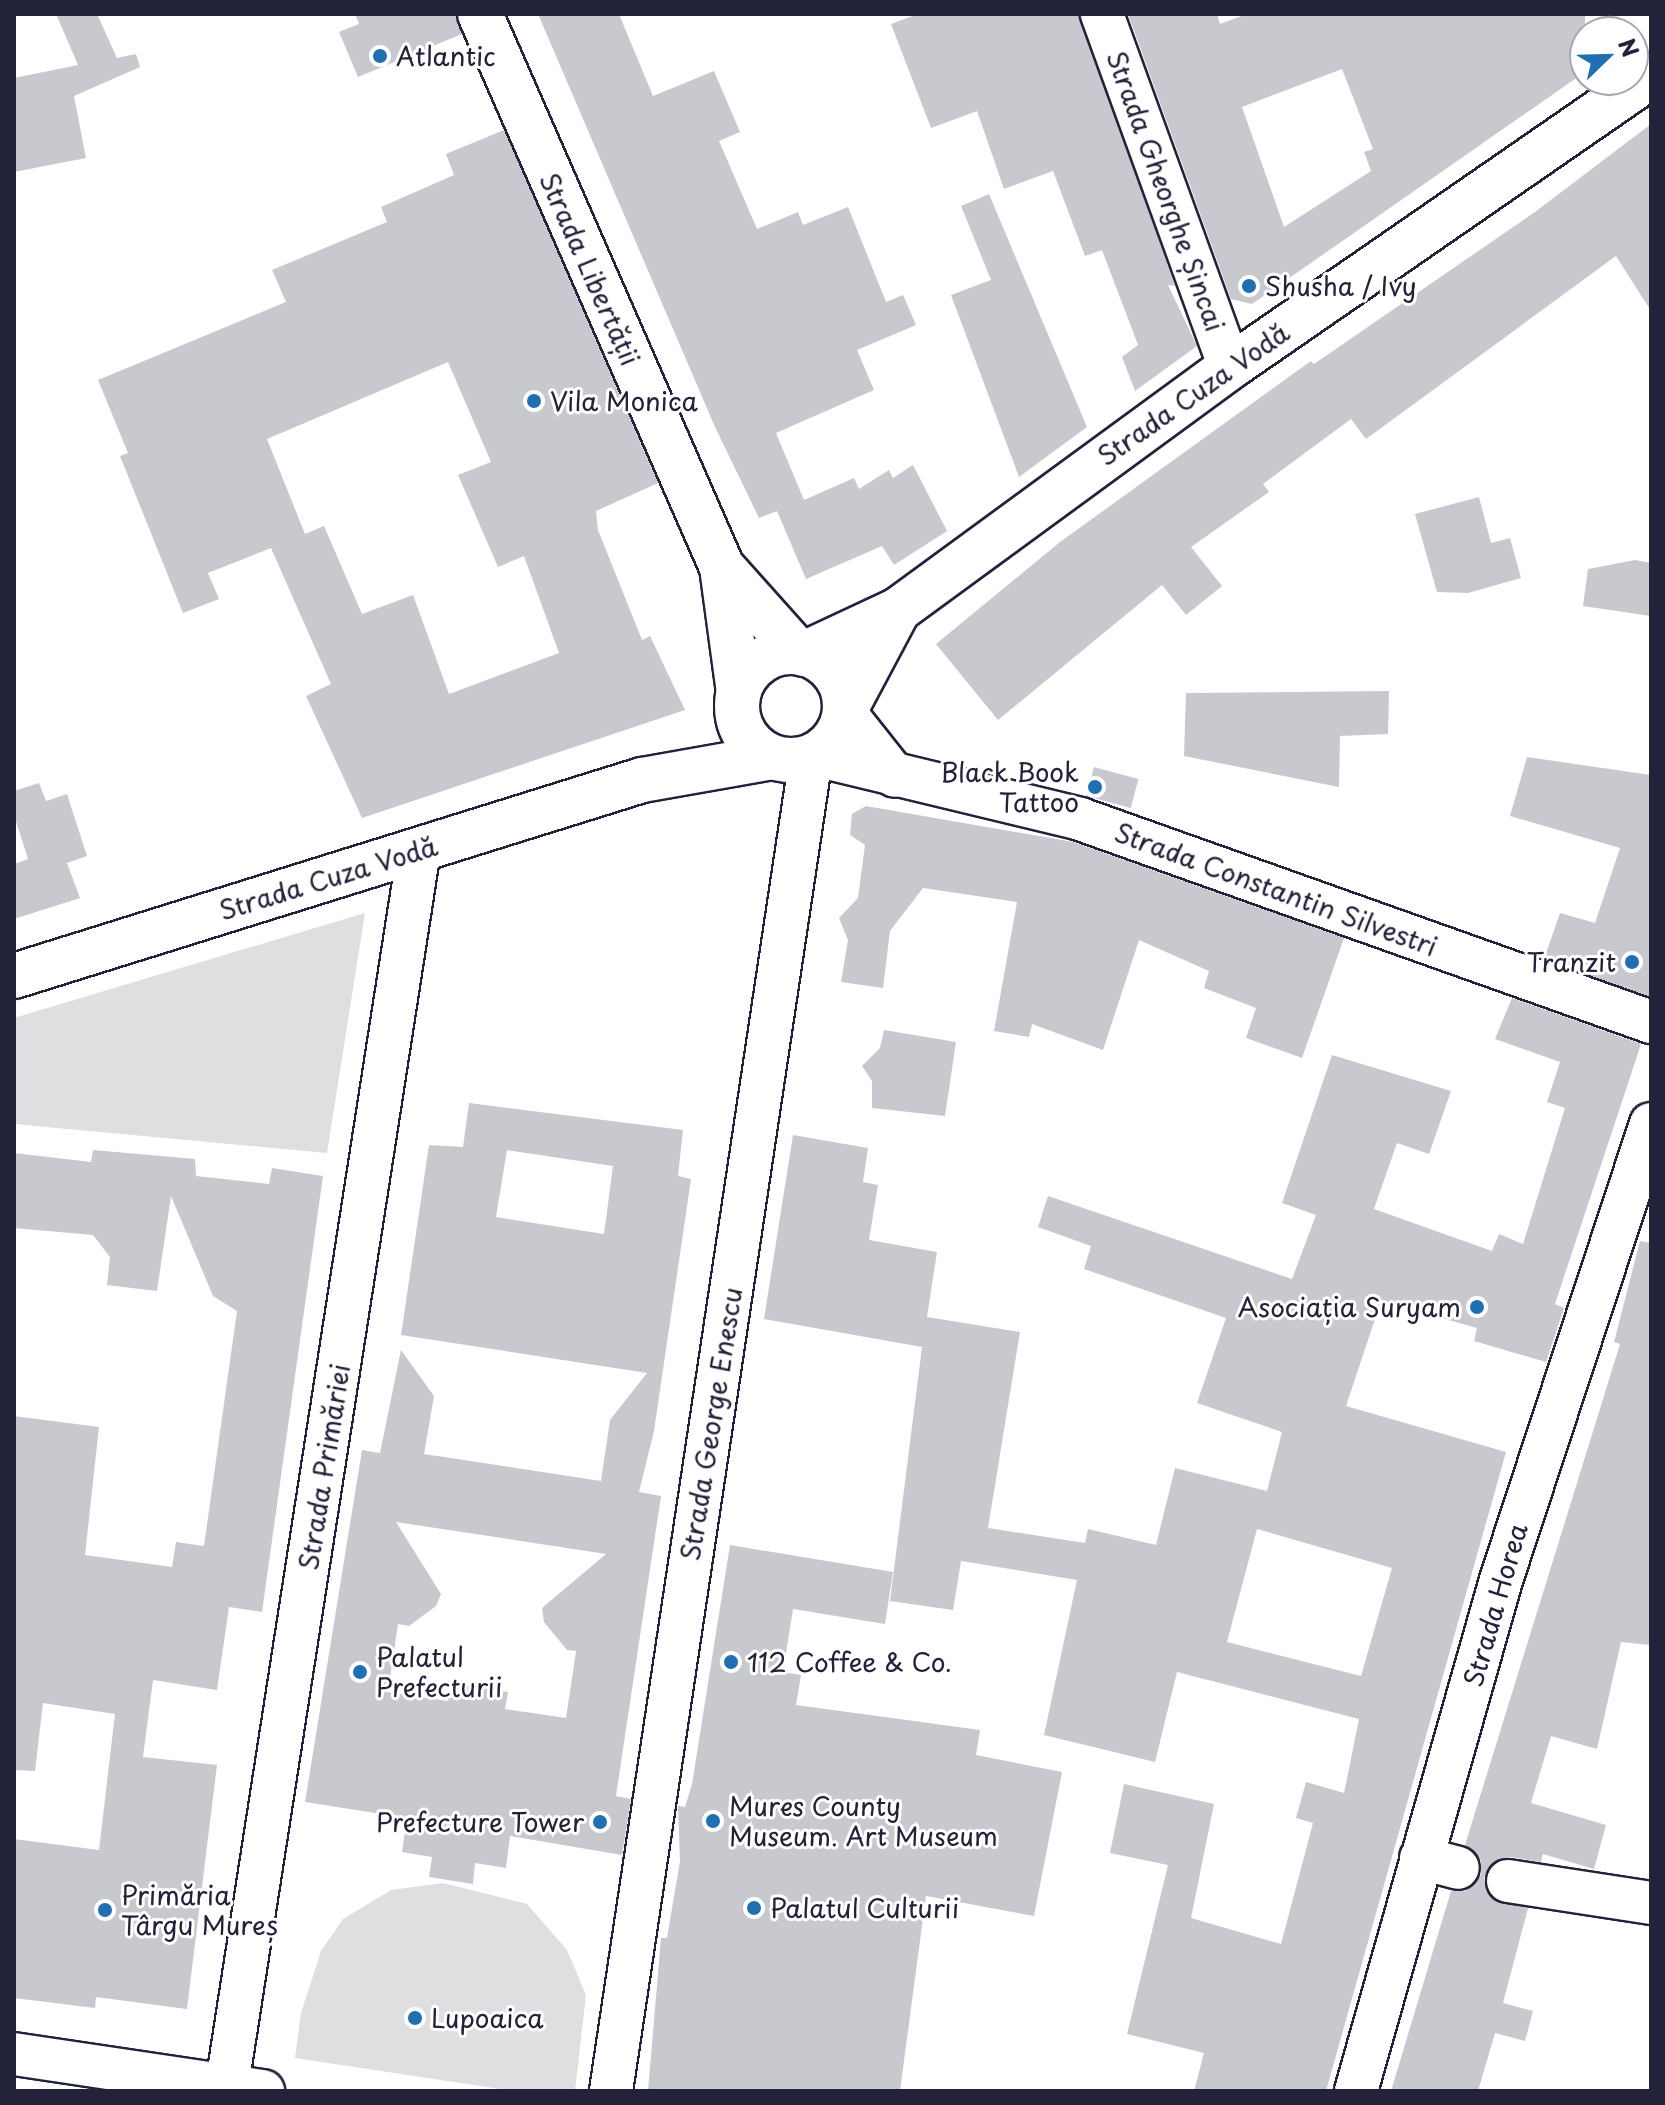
<!DOCTYPE html>
<meta charset="utf-8">
<style>
body{margin:0}
#map{position:relative;width:1665px;height:2105px;overflow:hidden;background:#fff;font-family:"Playpen Sans",sans-serif}
div>[style]{position:absolute}
.green>*{inset:0;background:#dfdfe2}
.building>*{inset:0;background:#c8c8cf;transform-origin:0 0}
.roads{filter:drop-shadow(2px 0 #22223b) drop-shadow(-2px 0 #22223b) drop-shadow(0 2px #22223b) drop-shadow(0 -2px #22223b)}
.minor>*{height:42px;margin:-21px;padding:0 21px;transform-origin:21px;border-radius:21px;background:#fff}
.major>*{height:44px;margin:-22px;padding:0 22px;transform-origin:22px;border-radius:22px;background:#fff}
.major>.ring{margin:-22px;padding:0;box-sizing:content-box;background:none;border:44px solid #fff;border-radius:50%}
.dots>*{width:22px;height:22px;translate:-50% -50%;box-sizing:border-box;border:4px solid #fff;border-radius:50%}
span{translate:-50% -50%;white-space:nowrap;text-align:center;line-height:1.15;-webkit-text-stroke:6px #fff;paint-order:stroke}
.poi-label{font-size:26px;color:#22223b}
.left{translate:0 -50%;text-align:left}
.right{translate:-100% -50%;text-align:right}
.street-label{font-size:26px;color:#22223b}
.frame{position:absolute;inset:0;border:16px solid #22223b;pointer-events:none}
.north{position:absolute;left:1569px;top:16px;width:80px;height:80px;box-sizing:border-box;background:#fff;border:2px solid #a7a7b1;border-radius:50%;rotate:67deg;font-size:22px;font-weight:700;line-height:32px;text-align:center;color:#22223b}
.north::after{content:'';display:block;margin:auto;width:28px;height:36px;background:#1f6fb2;clip-path:polygon(50% 0,100% 100%,50% 72%,0 100%)}
</style>
<div id="map">
<div class="green">
<div style="clip-path:polygon(365px 913px,327px 1153px,14px 1124px,14px 1018px)"></div>
<div style="clip-path:polygon(443px 1883px,527px 1904px,567px 1950px,586px 1995px,575px 2091px,514px 2091px,295px 2058px,301px 2013px,321px 1951px,343px 1919px,391px 1890px)"></div>
</div>
<div class="building">
<div style="clip-path:polygon(56px 14px,97px 14px,117px 58px,136px 54px,140px 67px,74px 96px,86px 158px,14px 172px,14px 78px,78px 65px)"></div>
<div style="clip-path:polygon(355px 14px,455px 14px,462px 34px,358px 77px,339px 32px,359px 24px)"></div>
<div style="clip-path:polygon(538px 14px,619px 14px,653px 96px,714px 71px,740px 132px,719px 141px,757px 229px,798px 212px,803px 225px,848px 207px,886px 302px,903px 295px,916px 325px,857px 350px,874px 390px,776px 433px,804px 500px,854px 478px,859px 489px,889px 470px,893px 478px,913px 465px,947px 531px,894px 565px,882px 546px,806px 579px,777px 511px,785px 508px,759px 518px,715px 427px)"></div>
<div style="clip-path:polygon(918px 14px,1079px 14px,1175px 286px,1168px 285px,1197px 346px,1135px 391px,1122px 357px,1138px 345px,1102px 250px,1085px 256px,1053px 171px,1004px 189px,977px 111px,931px 128px,891px 24px)"></div>
<div style="clip-path:polygon(evenodd,1128px 14px,1217px 14px,1220px 24px,1247px 14px,1585px 14px,1585px 72px,1252px 304px,1231px 299px,1128px 14px,1342px 69px,1373px 149px,1364px 152px,1371px 171px,1284px 227px,1242px 107px,1342px 69px)"></div>
<div style="clip-path:polygon(1651px 124px,1651px 311px,1616px 256px,1366px 439px,1351px 419px,1263px 484px,1269px 492px,1191px 547px,1222px 586px,1186px 615px,1162px 585px,998px 720px,936px 644px,1060px 542px,1311px 361px,1314px 364px,1535px 212px)"></div>
<div style="clip-path:polygon(evenodd,504px 130px,658px 483px,596px 511px,598px 530px,642px 640px,650px 636px,685px 710px,362px 818px,306px 696px,331px 684px,271px 548px,208px 573px,219px 599px,183px 613px,120px 456px,128px 453px,98px 380px,286px 302px,272px 270px,387px 222px,381px 207px,454px 175px,446px 154px,504px 130px,448px 362px,491px 462px,458px 475px,498px 567px,524px 556px,559px 653px,449px 694px,413px 595px,362px 614px,324px 526px,305px 534px,267px 439px,448px 362px)"></div>
<div style="clip-path:polygon(989px 194px,1087px 427px,1019px 477px,951px 295px,991px 280px,961px 206px)"></div>
<div style="clip-path:polygon(1479px 497px,1491px 543px,1510px 538px,1521px 578px,1468px 593px,1437px 592px,1415px 514px)"></div>
<div style="clip-path:polygon(1635px 560px,1651px 563px,1651px 616px,1583px 606px,1588px 569px)"></div>
<div style="clip-path:polygon(1389px 691px,1388px 734px,1340px 736px,1339px 787px,1184px 756px,1186px 693px)"></div>
<div style="clip-path:polygon(1527px 757px,1651px 775px,1651px 997px,1544px 959px,1560px 913px,1595px 923px,1620px 848px,1510px 816px)"></div>
<div style="left:1094px;top:767px;width:46px;height:30px;rotate:15deg"></div>
<div style="clip-path:polygon(39px 783px,46px 801px,67px 794px,87px 856px,67px 863px,80px 898px,14px 919px,14px 864px,28px 859px,14px 815px,14px 791px)"></div>
<div style="clip-path:polygon(866px 806px,1073px 842px,1344px 938px,1302px 1058px,1246px 1038px,1256px 1008px,1204px 988px,1209px 971px,1139px 940px,1103px 1050px,1032px 1024px,1029px 1037px,994px 1031px,1017px 902px,923px 888px,890px 931px,883px 988px,841px 982px,848px 940px,839px 918px,858px 898px,865px 845px,850px 835px,852px 814px)"></div>
<div style="clip-path:polygon(evenodd,1512px 998px,1641px 1044px,1555px 1304px,1564px 1308px,1546px 1362px,1474px 1341px,1477px 1328px,1381px 1301px,1346px 1406px,1506px 1452px,1326px 2091px,1194px 2091px,1204px 2053px,1127px 2034px,1168px 1865px,1110px 1853px,1124px 1784px,1214px 1804px,1191px 1918px,1281px 1944px,1313px 1823px,1296px 1818px,1306px 1782px,1344px 1793px,1359px 1719px,1177px 1672px,1155px 1762px,1044px 1735px,1077px 1580px,961px 1561px,953px 1610px,890px 1601px,922px 1347px,764px 1319px,793px 1135px,868px 1148px,863px 1182px,878px 1185px,869px 1240px,937px 1252px,927px 1317px,1020px 1332px,988px 1528px,1085px 1543px,1088px 1529px,1156px 1545px,1175px 1468px,1267px 1491px,1282px 1432px,1197px 1403px,1226px 1318px,1084px 1269px,1091px 1246px,1038px 1227px,1048px 1196px,1292px 1279px,1316px 1215px,1282px 1203px,1332px 1055px,1451px 1091px,1429px 1154px,1397px 1143px,1374px 1209px,1492px 1251px,1499px 1234px,1523px 1244px,1565px 1108px,1547px 1102px,1560px 1062px,1495px 1039px,1512px 998px,1257px 1529px,1392px 1568px,1361px 1676px,1227px 1642px,1257px 1529px)"></div>
<div style="clip-path:polygon(884px 1030px,956px 1042px,945px 1116px,872px 1108px,872px 1081px,862px 1066px,880px 1048px)"></div>
<div style="clip-path:polygon(evenodd,469px 1103px,683px 1130px,678px 1176px,691px 1179px,654px 1431px,639px 1492px,661px 1496px,616px 1796px,631px 1799px,622px 1855px,510px 1836px,506px 1868px,475px 1863px,473px 1884px,429px 1877px,432px 1857px,402px 1852px,407px 1818px,305px 1802px,362px 1450px,380px 1453px,401px 1350px,434px 1396px,424px 1454px,601px 1481px,610px 1420px,647px 1373px,401px 1335px,429px 1145px,463px 1147px,469px 1103px,507px 1150px,613px 1166px,604px 1234px,496px 1217px,507px 1150px,469px 1103px,396px 1522px,606px 1554px,542px 1608px,544px 1622px,567px 1650px,576px 1651px,566px 1718px,505px 1709px,508px 1692px,451px 1683px,448px 1701px,388px 1692px,398px 1624px,409px 1626px,436px 1606px,441px 1594px,396px 1522px)"></div>
<div style="clip-path:polygon(93px 1150px,195px 1159px,196px 1176px,269px 1184px,272px 1168px,323px 1176px,262px 1612px,229px 1607px,217px 1690px,153px 1680px,143px 1757px,217px 1765px,187px 2009px,96px 1997px,95px 2008px,14px 1998px,14px 1839px,99px 1850px,115px 1714px,43px 1703px,35px 1771px,14px 1770px,14px 1416px,99px 1427px,85px 1555px,172px 1567px,176px 1542px,204px 1546px,237px 1311px,213px 1296px,171px 1196px,157px 1291px,107px 1285px,110px 1257px,93px 1235px,14px 1228px,14px 1153px,91px 1162px)"></div>
<div style="clip-path:polygon(1640px 1241px,1651px 1243px,1651px 1645px,1621px 1642px,1597px 1749px,1551px 1736px,1531px 1803px,1606px 1825px,1594px 1869px,1543px 1854px,1541px 1862px,1511px 1857px,1490px 1865px,1484px 1878px,1492px 1899px,1528px 1908px,1503px 2003px,1533px 2011px,1525px 2041px,1495px 2033px,1478px 2091px,1391px 2091px,1451px 1891px,1465px 1891px,1481px 1875px,1481px 1861px,1465px 1845px,1620px 1344px,1614px 1342px)"></div>
<div style="clip-path:polygon(730px 1545px,893px 1572px,885px 1624px,793px 1609px,783px 1672px,801px 1675px,796px 1705px,980px 1730px,976px 1755px,1062px 1772px,1034px 1916px,926px 1896px,900px 2091px,648px 2091px,661px 1938px,667px 1938px,680px 1861px,678px 1806px,685px 1807px,692px 1784px)"></div>
</div>
<div class="roads">
<div class="minor">
<div style="left:1102px;top:14px;width:375px;rotate:70.1deg"></div>
<div style="left:845px;top:713px;width:80px;rotate:51.6deg"></div>
<div style="left:816px;top:755px;width:272px;rotate:13.6deg"></div>
<div style="left:1080px;top:819px;width:606px;rotate:19.57deg"></div>
<div style="left:1421px;top:1858px;width:38px;rotate:15deg"></div>
<div style="left:1508px;top:1881px;width:145px;rotate:8.7deg"></div>
<div style="left:14px;top:2054px;width:252px;rotate:8.5deg"></div>
<div style="left:226px;top:2091px;width:1256px;rotate:-81.16deg"></div>
<div style="left:611px;top:2091px;width:1349px;rotate:-81.47deg"></div>
<div style="left:1356px;top:2091px;width:531px;rotate:-74.16deg"></div>
<div style="left:1501px;top:1580px;width:480px;rotate:-71.8deg"></div>
</div>
<div class="major">
<div style="left:480px;top:14px;width:604px;rotate:66.37deg"></div>
<div style="left:722px;top:567px;width:126px;rotate:82.3deg"></div>
<div style="left:722px;top:567px;width:114px;rotate:48.2deg"></div>
<div class="ring" style="left:737px;top:652px;width:64px;height:64px"></div>
<div style="left:804px;top:654px;width:104px;rotate:-25.1deg"></div>
<div style="left:898px;top:610px;width:411px;rotate:-36.2deg"></div>
<div style="left:1230px;top:367px;width:512px;rotate:-34.65deg"></div>
<div style="left:846px;top:708px;width:111px;rotate:-62deg"></div>
<div style="left:14px;top:976px;width:658px;rotate:-17.33deg"></div>
<div style="left:642px;top:780px;width:132px;rotate:-10deg"></div>
</div>
</div>
<div class="dots">
<div style="left:380px;top:56px;background:#1f6fb2"></div>
<div style="left:1249px;top:286px;background:#1f6fb2"></div>
<div style="left:534px;top:401px;background:#1f6fb2"></div>
<div style="left:1095px;top:787px;background:#1f6fb2"></div>
<div style="left:1632px;top:962px;background:#1f6fb2"></div>
<div style="left:1477px;top:1307px;background:#1f6fb2"></div>
<div style="left:731px;top:1662px;background:#1f6fb2"></div>
<div style="left:360px;top:1672px;background:#1f6fb2"></div>
<div style="left:713px;top:1821px;background:#1f6fb2"></div>
<div style="left:600px;top:1822px;background:#1f6fb2"></div>
<div style="left:754px;top:1908px;background:#1f6fb2"></div>
<div style="left:105px;top:1910px;background:#1f6fb2"></div>
<div style="left:415px;top:2018px;background:#1f6fb2"></div>
</div>
<div class="poi-label">
<span class="left" style="left:396px;top:56px">Atlantic</span>
<span class="left" style="left:1265px;top:286px">Shusha / Ivy</span>
<span class="left" style="left:550px;top:401px">Vila Monica</span>
<span class="right" style="left:1079px;top:787px">Black Book<br>Tattoo</span>
<span class="right" style="left:1616px;top:962px">Tranzit</span>
<span class="right" style="left:1461px;top:1307px">Asociația Suryam</span>
<span class="left" style="left:376px;top:1672px">Palatul<br>Prefecturii</span>
<span class="left" style="left:747px;top:1662px">112 Coffee &amp; Co.</span>
<span class="left" style="left:729px;top:1821px">Mures County<br>Museum. Art Museum</span>
<span class="right" style="left:584px;top:1822px">Prefecture Tower</span>
<span class="left" style="left:121px;top:1910px">Primăria<br>Târgu Mureș</span>
<span class="left" style="left:770px;top:1908px">Palatul Culturii</span>
<span class="left" style="left:431px;top:2018px">Lupoaica</span>
</div>
<div class="street-label">
<span style="left:1166px;top:191px;rotate:70deg">Strada Gheorghe Șincai</span>
<span style="left:590px;top:269px;rotate:66deg">Strada Libertății</span>
<span style="left:1193px;top:394px;rotate:-35deg">Strada Cuza Vodă</span>
<span style="left:328px;top:878px;rotate:-17deg">Strada Cuza Vodă</span>
<span style="left:1276px;top:889px;rotate:20deg">Strada Constantin Silvestri</span>
<span style="left:711px;top:1424px;rotate:-81deg">Strada George Enescu</span>
<span style="left:324px;top:1467px;rotate:-81deg">Strada Primăriei</span>
<span style="left:1495px;top:1605px;rotate:-74deg">Strada Horea</span>
</div>
<div class="frame"></div>
<div class="north">N</div>
</div>
